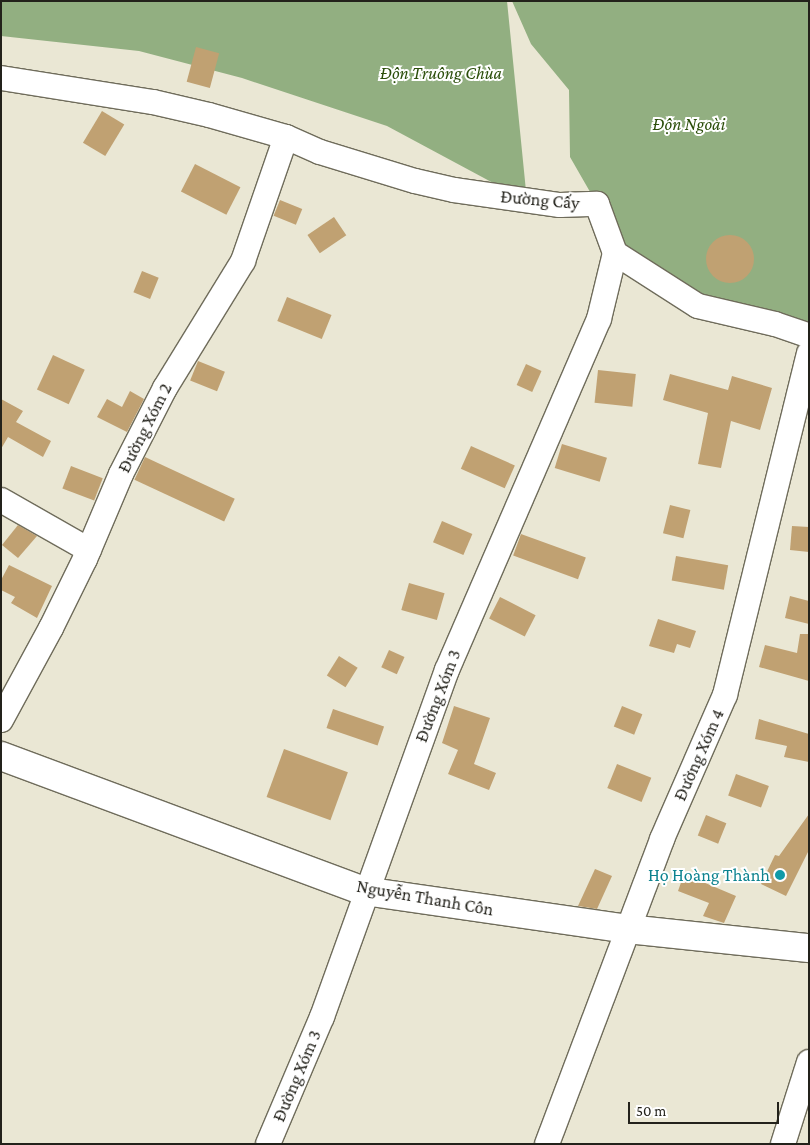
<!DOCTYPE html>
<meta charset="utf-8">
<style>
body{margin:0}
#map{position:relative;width:810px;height:1145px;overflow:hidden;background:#eae7d4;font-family:"Crimson Pro",serif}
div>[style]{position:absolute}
.forest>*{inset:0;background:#92af81}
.building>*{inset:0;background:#c0a172;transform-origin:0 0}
.round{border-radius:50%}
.roads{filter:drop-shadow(1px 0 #6f6c5b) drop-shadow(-1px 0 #6f6c5b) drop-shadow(0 1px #6f6c5b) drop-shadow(0 -1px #6f6c5b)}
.street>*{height:24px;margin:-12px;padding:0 12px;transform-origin:12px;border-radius:12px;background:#fff}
.secondary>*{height:28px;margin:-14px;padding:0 14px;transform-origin:14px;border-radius:14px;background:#fff}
.dots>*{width:14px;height:14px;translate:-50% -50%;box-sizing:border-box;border:2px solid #fff;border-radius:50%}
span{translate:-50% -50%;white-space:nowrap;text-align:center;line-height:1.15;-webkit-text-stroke:4px #fff;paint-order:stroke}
.park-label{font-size:18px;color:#2b4e0a;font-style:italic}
.street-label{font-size:18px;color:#23221b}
.culture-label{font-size:18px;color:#0d838f}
.right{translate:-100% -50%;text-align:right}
.frame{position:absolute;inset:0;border:2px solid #23221b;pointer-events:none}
.scale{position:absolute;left:628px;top:1102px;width:151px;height:22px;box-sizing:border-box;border:2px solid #23221b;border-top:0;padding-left:6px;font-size:15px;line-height:18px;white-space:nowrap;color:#23221b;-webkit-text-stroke:4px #fff;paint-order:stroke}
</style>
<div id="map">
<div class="forest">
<div style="clip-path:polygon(1px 1px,507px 1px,527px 201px,387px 126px,242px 78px,139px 51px,1px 36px)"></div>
<div style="clip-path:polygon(512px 1px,809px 1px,809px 336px,698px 306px,615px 253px,597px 204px,570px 157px,569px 90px,531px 44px)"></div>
</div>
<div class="building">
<div style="left:196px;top:47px;width:24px;height:36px;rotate:15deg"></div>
<div style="left:102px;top:111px;width:26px;height:37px;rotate:31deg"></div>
<div style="left:195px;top:164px;width:51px;height:31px;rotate:27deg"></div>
<div style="left:280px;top:200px;width:24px;height:17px;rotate:22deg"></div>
<div style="left:334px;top:217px;width:22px;height:32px;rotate:56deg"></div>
<div class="round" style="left:706px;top:235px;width:48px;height:48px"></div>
<div style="left:142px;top:271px;width:18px;height:23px;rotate:22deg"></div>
<div style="left:287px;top:297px;width:48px;height:26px;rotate:22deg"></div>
<div style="left:53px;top:355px;width:35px;height:38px;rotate:25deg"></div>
<div style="left:198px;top:361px;width:29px;height:21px;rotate:22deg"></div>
<div style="left:526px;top:364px;width:17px;height:23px;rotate:24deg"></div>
<div style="left:598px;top:370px;width:38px;height:33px;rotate:6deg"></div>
<div style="clip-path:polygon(670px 374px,728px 390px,732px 376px,772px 388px,760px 430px,731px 421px,721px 468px,698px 464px,708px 413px,663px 400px)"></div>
<div style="clip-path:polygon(130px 391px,144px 399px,127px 432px,97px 417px,107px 399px,122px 407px)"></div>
<div style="clip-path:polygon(1px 399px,23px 411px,16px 422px,51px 441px,43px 457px,8px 437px,1px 449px)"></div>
<div style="left:562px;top:444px;width:47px;height:25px;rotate:17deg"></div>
<div style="left:471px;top:446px;width:48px;height:25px;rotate:24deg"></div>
<div style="left:145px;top:457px;width:99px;height:25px;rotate:25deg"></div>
<div style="left:71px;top:466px;width:34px;height:24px;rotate:21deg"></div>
<div style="left:670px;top:505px;width:21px;height:29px;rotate:14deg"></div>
<div style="left:442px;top:521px;width:33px;height:23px;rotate:23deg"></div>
<div style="clip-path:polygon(18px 525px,37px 536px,18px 558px,2px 545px)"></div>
<div style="clip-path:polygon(792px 526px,809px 527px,809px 552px,790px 550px)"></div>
<div style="left:521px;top:534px;width:69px;height:23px;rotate:20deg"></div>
<div style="left:676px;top:556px;width:53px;height:25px;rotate:10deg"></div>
<div style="clip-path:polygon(9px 565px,52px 586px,37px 618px,11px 603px,15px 597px,1px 590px,1px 580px)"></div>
<div style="left:409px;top:583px;width:37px;height:28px;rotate:16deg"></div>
<div style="clip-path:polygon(790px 596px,809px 601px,809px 624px,785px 618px)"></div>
<div style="left:500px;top:597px;width:40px;height:24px;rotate:27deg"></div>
<div style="clip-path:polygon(658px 619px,696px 631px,690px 648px,677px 644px,674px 653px,649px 646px)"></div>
<div style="clip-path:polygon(800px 634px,809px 634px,809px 681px,759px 667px,765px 645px,797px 653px)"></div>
<div style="left:389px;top:650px;width:17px;height:19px;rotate:24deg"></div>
<div style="left:339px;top:656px;width:22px;height:23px;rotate:32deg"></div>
<div style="clip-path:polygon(454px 706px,490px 718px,474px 764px,496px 773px,489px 790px,448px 774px,458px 750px,442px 743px)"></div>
<div style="left:622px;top:706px;width:22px;height:22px;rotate:22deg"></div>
<div style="left:333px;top:709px;width:54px;height:20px;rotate:19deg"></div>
<div style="clip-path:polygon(759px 719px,809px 734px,809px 762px,784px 757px,787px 746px,755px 739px)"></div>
<div style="left:284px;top:749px;width:68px;height:51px;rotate:20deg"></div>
<div style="left:617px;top:764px;width:37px;height:26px;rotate:22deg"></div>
<div style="left:736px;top:774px;width:35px;height:23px;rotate:20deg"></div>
<div style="clip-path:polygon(809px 814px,809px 850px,786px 896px,761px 884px,775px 855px,779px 856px)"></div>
<div style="left:706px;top:815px;width:22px;height:22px;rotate:22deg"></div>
<div style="clip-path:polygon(595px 869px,612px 876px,597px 909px,578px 906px)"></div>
<div style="clip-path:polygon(684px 874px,736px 896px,724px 923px,703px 916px,709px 903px,678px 891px)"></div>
</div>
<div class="roads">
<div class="street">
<div style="left:1px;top:78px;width:154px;rotate:9deg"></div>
<div style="left:153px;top:102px;width:57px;rotate:13.1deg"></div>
<div style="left:209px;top:115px;width:80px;rotate:15.9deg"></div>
<div style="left:286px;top:137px;width:37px;rotate:24deg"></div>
<div style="left:320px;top:152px;width:99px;rotate:17deg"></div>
<div style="left:415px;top:181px;width:40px;rotate:13deg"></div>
<div style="left:454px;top:190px;width:107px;rotate:8.1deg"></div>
<div style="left:560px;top:205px;width:37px;rotate:-2deg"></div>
<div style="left:597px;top:204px;width:52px;rotate:69.8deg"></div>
<div style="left:615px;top:253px;width:98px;rotate:32.6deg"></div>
<div style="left:698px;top:306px;width:79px;rotate:13.2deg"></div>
<div style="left:775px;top:324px;width:36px;rotate:19deg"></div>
<div style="left:1px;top:500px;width:101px;rotate:29.6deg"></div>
<div style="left:1px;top:720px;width:105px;rotate:-61.5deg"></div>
<div style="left:51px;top:628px;width:77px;rotate:-63.8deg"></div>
<div style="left:85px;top:559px;width:92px;rotate:-67deg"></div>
<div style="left:121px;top:474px;width:97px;rotate:-62.9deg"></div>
<div style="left:165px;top:388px;width:149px;rotate:-58.4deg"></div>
<div style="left:243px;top:261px;width:131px;rotate:-70.9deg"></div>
<div style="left:268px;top:1144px;width:138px;rotate:-67deg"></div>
<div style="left:322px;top:1017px;width:369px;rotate:-70.2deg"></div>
<div style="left:447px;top:670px;width:382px;rotate:-66.6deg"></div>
<div style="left:599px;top:319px;width:68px;rotate:-76.4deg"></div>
<div style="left:547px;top:1144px;width:326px;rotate:-69.3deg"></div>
<div style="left:662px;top:839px;width:157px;rotate:-66.4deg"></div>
<div style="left:725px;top:695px;width:352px;rotate:-76.2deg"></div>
<div style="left:783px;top:1144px;width:86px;rotate:-72.4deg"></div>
</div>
<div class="secondary">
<div style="left:1px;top:756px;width:387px;rotate:20.4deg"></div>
<div style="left:364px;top:891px;width:266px;rotate:8.2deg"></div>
<div style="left:627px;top:929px;width:183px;rotate:6deg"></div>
</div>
</div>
<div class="dots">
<div style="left:780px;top:875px;background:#0f9aa8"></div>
</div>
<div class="park-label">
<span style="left:441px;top:73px">Độn Truông Chùa</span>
<span style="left:689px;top:124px">Độn Ngoài</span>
</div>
<div class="street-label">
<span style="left:540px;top:200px;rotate:5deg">Đường Cấy</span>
<span style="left:145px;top:428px;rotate:-63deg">Đường Xóm 2</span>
<span style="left:438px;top:696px;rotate:-69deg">Đường Xóm 3</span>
<span style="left:699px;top:755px;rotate:-66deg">Đường Xóm 4</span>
<span style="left:425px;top:898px;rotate:10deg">Nguyễn Thanh Côn</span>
<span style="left:297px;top:1076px;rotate:-67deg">Đường Xóm 3</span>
</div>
<div class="culture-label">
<span class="right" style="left:770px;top:875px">Họ Hoàng Thành</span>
</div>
<div class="frame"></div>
<div class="scale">50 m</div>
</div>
